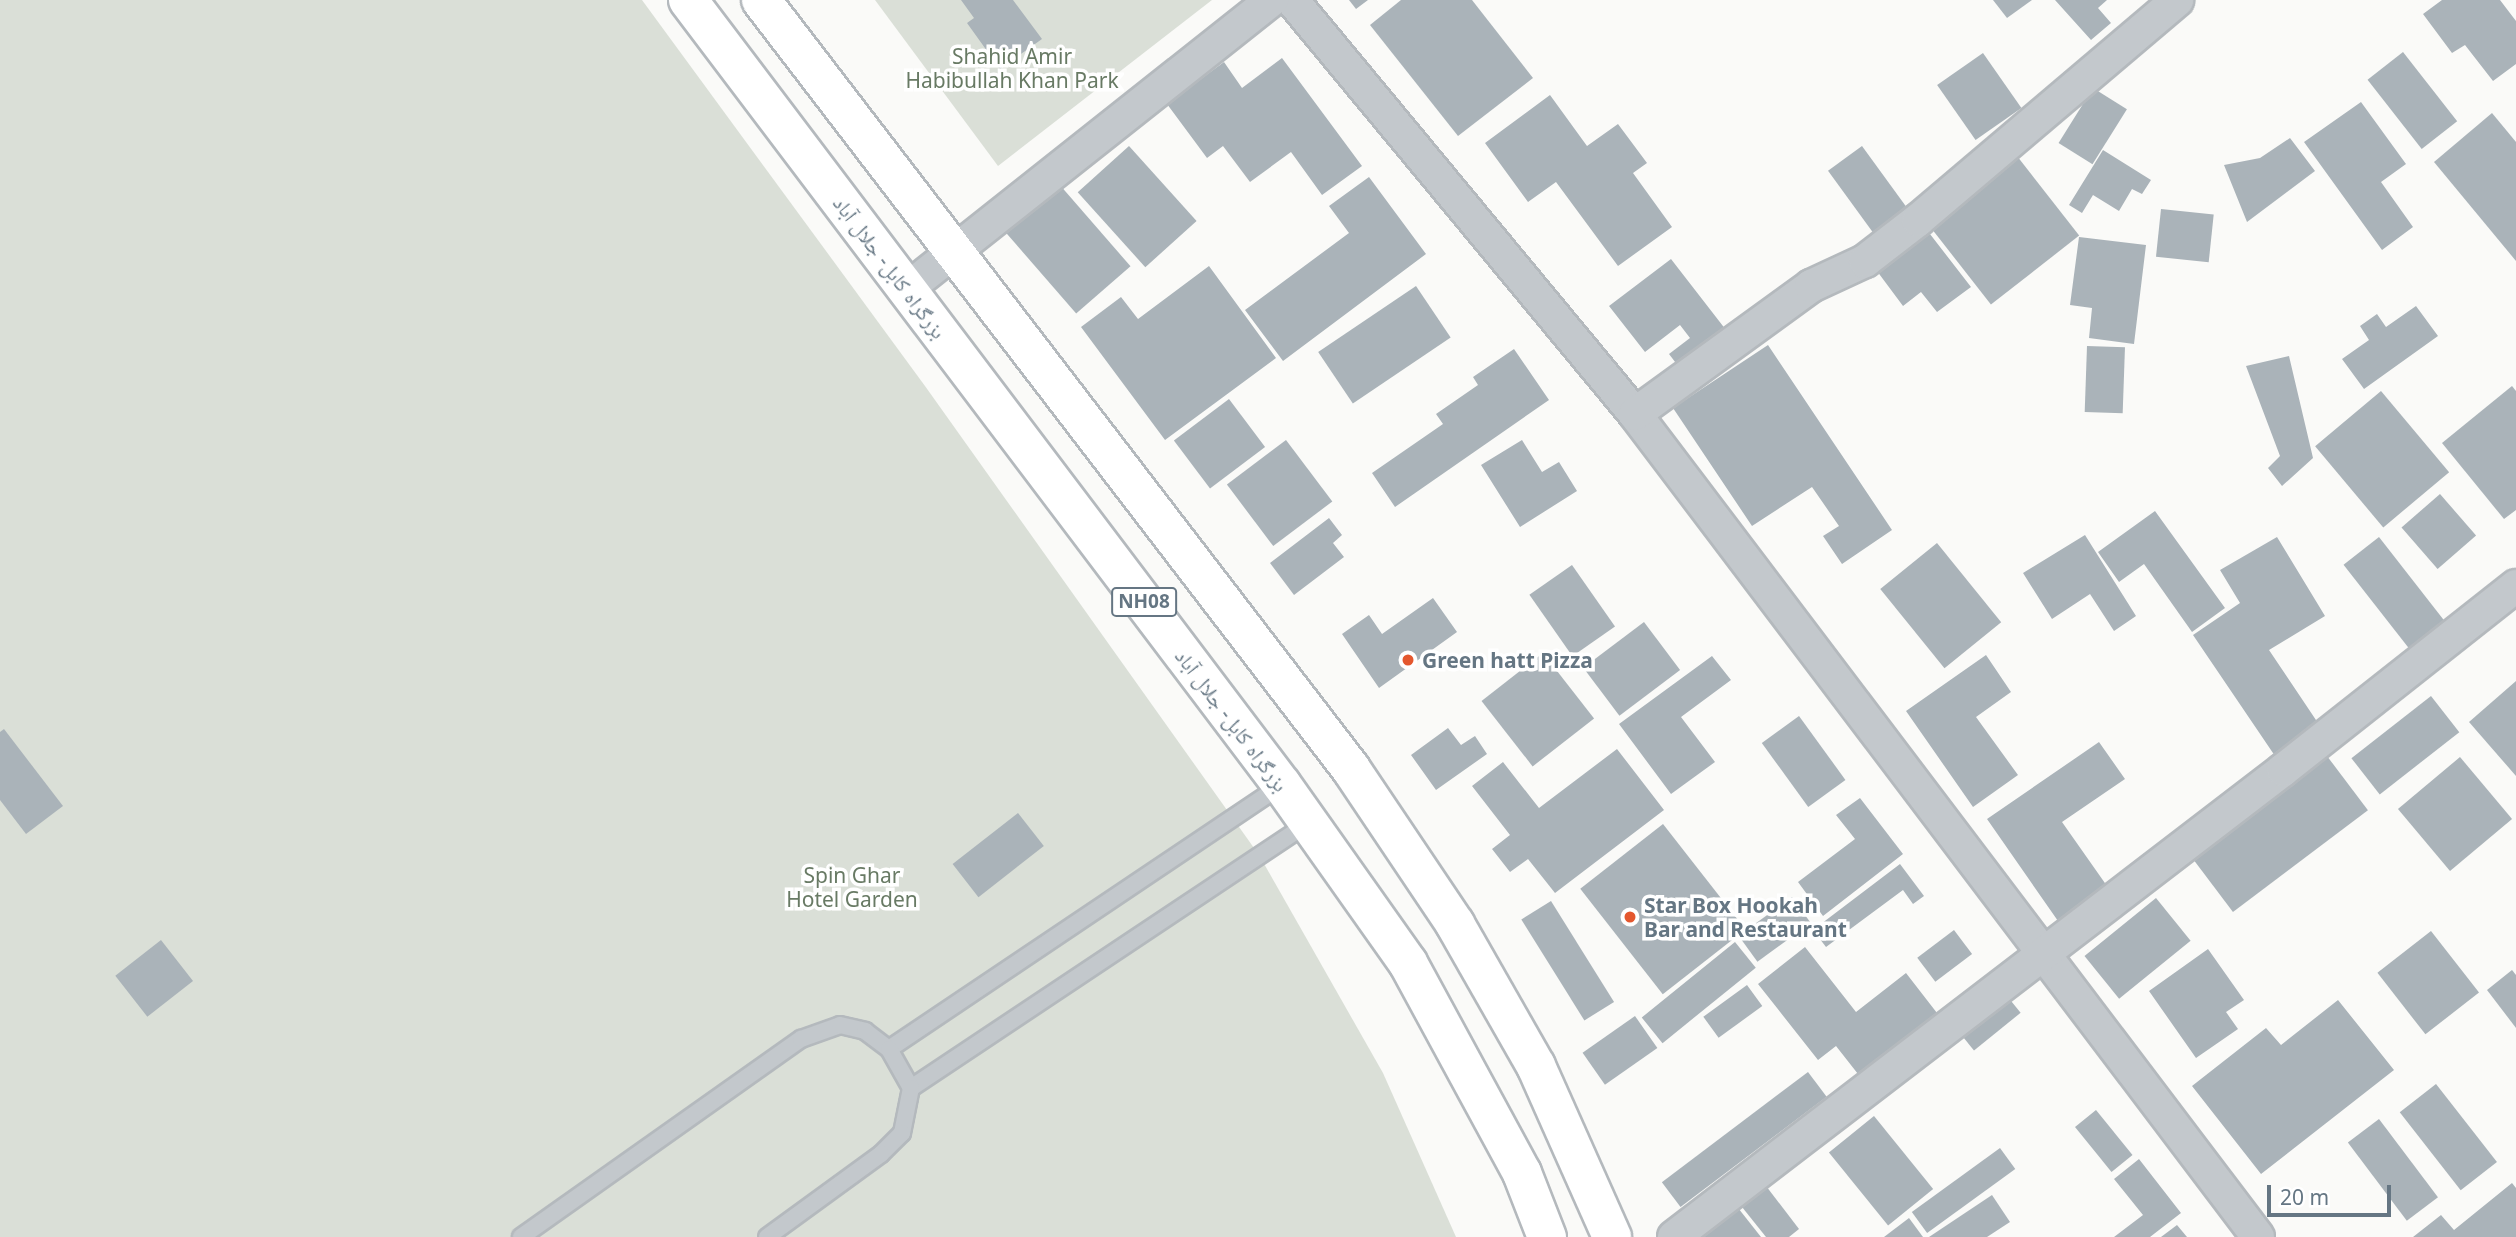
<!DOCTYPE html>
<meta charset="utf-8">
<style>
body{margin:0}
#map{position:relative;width:2516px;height:1237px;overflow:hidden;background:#fafaf8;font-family:"Noto Sans","Noto Naskh Arabic",sans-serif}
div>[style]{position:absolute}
.green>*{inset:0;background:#dadfd7}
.building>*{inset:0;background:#aab3b9;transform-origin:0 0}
.roads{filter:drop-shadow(2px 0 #b4b9bd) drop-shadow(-2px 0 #b4b9bd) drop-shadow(0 2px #b4b9bd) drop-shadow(0 -2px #b4b9bd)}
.service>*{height:16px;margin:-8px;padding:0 8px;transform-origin:8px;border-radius:8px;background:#c3c8cc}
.minor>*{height:32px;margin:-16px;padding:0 16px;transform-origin:16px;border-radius:16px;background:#c3c8cc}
.trunk>*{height:38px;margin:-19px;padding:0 19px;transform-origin:19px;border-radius:19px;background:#fff}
.dots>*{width:19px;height:19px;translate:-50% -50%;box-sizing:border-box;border:4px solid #fff;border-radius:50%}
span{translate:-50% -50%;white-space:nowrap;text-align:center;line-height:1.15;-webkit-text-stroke:7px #fff;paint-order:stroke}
.shield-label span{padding:2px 5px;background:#fff;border:2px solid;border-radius:5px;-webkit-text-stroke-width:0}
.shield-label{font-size:19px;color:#657683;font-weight:700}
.park-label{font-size:21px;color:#687a64}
.street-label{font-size:21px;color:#657683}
.poi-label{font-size:21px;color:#657683;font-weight:700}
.left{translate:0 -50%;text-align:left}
.scale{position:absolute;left:2267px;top:1185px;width:124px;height:32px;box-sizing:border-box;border:4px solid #657683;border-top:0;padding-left:9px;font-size:21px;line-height:24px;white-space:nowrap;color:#657683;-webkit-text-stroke:5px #fff;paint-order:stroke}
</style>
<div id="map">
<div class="green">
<div style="clip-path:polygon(0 0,642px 0,925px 386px,1259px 855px,1383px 1073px,1456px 1237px,0 1237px)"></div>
<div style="clip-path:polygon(875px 0,1212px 0,998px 166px)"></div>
</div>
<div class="building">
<div style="clip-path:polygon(961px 0,1013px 0,1042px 39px,1000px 69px,967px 23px,974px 18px)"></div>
<div style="clip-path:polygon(1349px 0,1368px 0,1356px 9px)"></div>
<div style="clip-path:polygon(1401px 0,1472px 0,1533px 78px,1458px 136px,1370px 25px)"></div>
<div style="clip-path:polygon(1993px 0,2032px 0,2007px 18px)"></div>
<div style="clip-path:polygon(2055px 0,2107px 0,2098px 8px,2111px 23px,2091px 40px)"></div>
<div style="clip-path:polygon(2442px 0,2500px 0,2516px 21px,2516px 64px,2493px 81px,2465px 45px,2452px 53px,2423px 14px)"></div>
<div style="left:2403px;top:52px;width:88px;height:45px;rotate:52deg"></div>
<div style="left:1983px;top:53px;width:67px;height:56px;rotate:55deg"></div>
<div style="clip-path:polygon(1282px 58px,1362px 166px,1322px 195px,1291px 152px,1250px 182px,1223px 146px,1207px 158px,1167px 104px,1224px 62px,1242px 88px)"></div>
<div style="left:2093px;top:88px;width:40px;height:65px;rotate:32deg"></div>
<div style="clip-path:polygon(1550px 95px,1587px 146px,1618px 124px,1647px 163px,1633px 173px,1672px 227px,1618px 266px,1556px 182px,1528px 202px,1485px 143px)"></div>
<div style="clip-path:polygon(2361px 102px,2406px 164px,2381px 182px,2413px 227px,2382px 250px,2304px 142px)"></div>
<div style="clip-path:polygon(2492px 113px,2516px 142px,2516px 261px,2434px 162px)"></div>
<div style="clip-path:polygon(2290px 138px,2315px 171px,2247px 222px,2224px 165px,2260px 158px)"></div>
<div style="left:1129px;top:146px;width:101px;height:69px;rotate:48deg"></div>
<div style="left:1862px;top:146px;width:91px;height:42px;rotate:54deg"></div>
<div style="clip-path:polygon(2103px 150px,2151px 180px,2142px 194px,2132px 189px,2119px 211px,2093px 195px,2082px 213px,2069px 205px)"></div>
<div style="left:2017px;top:156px;width:101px;height:112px;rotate:52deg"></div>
<div style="clip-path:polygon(1369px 177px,1426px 254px,1283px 361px,1245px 310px,1349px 233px,1329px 206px)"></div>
<div style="left:1059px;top:184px;width:109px;height:72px;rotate:49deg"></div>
<div style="left:2161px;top:209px;width:53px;height:48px;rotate:6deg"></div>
<div style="clip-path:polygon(1923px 225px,1971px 287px,1937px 312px,1921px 292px,1903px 306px,1871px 263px)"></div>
<div style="clip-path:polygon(2079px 237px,2146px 245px,2134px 344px,2089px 338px,2092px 308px,2070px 305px)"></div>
<div style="clip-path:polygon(1671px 259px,1733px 339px,1685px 375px,1669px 354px,1690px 338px,1680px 325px,1645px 352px,1609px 306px)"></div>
<div style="clip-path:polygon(1209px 266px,1276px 358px,1165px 440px,1081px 327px,1121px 297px,1138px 319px)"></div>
<div style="left:1416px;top:286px;width:62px;height:118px;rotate:56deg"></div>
<div style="clip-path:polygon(2416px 306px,2438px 336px,2364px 389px,2342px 359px,2369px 340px,2360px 326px,2377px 314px,2386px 327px)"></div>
<div style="clip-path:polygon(1768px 345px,1892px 530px,1842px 564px,1823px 536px,1839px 526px,1812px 487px,1752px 526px,1673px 408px)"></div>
<div style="left:2087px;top:346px;width:38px;height:66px;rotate:2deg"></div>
<div style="clip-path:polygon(1514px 349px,1549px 400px,1395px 507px,1372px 473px,1443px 424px,1436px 414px,1478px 385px,1473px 377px)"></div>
<div style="clip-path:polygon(2289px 356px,2313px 458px,2282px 486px,2268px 468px,2280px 456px,2246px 366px)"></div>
<div style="clip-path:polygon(2512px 386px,2516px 391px,2516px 510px,2504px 519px,2442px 443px)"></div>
<div style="left:2381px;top:391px;width:106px;height:86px;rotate:50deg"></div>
<div style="left:1229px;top:399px;width:60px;height:69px;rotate:53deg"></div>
<div style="left:1286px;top:440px;width:77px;height:74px;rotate:53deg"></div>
<div style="clip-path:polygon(1522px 440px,1542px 472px,1559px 462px,1577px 491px,1520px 527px,1481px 465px)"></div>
<div style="left:2440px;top:494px;width:55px;height:51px;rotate:49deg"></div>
<div style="clip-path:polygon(2155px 511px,2225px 608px,2192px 632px,2144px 564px,2119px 582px,2098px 552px)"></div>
<div style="clip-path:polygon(1329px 518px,1342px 535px,1333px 543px,1344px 557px,1294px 595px,1270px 563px)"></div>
<div style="clip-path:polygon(2085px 535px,2136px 616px,2114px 631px,2090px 594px,2052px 619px,2023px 573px)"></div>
<div style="clip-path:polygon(2277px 537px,2325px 616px,2269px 650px,2320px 726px,2275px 756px,2193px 635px,2240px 603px,2220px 570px)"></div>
<div style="left:2379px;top:537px;width:109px;height:45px;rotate:52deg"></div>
<div style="left:1937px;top:543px;width:102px;height:73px;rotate:51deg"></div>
<div style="left:1572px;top:565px;width:75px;height:52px;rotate:55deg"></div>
<div style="clip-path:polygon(1433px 598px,1457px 632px,1379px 688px,1342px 634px,1369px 615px,1382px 634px)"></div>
<div style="left:1644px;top:622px;width:60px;height:76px;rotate:53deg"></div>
<div style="left:1543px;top:653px;width:83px;height:78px;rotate:52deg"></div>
<div style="clip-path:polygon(1986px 655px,2011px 692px,1976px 717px,2018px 775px,1973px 807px,1906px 711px)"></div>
<div style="clip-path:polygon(1712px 656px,1731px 680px,1681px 717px,1715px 762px,1671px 794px,1619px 724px)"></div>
<div style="clip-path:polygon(2516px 681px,2516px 776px,2469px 722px)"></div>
<div style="left:2431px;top:696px;width:46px;height:101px;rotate:52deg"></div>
<div style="left:1799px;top:716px;width:79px;height:46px;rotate:54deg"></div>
<div style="clip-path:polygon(1448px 728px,1461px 745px,1475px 736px,1487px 754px,1436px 790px,1411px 755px)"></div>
<div style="clip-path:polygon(4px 729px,63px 806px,26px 834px,0 800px,0 732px)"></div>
<div style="clip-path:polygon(2099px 742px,2125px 779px,2062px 822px,2107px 886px,2058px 921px,1987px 819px)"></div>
<div style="clip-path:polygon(1617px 749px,1664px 810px,1555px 893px,1528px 859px,1510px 872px,1492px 849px,1510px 835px,1472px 786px,1503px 762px,1539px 808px)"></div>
<div style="left:2324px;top:752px;width:73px;height:169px;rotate:53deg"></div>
<div style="left:2460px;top:757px;width:81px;height:81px;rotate:50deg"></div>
<div style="clip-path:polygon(1860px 798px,1903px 854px,1823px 916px,1798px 882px,1855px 839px,1836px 815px)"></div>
<div style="left:1018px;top:813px;width:42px;height:83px;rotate:52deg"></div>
<div style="left:1663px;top:824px;width:134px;height:105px;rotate:52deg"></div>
<div style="clip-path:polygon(1900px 864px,1924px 896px,1913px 904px,1903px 890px,1826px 947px,1813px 930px)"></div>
<div style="left:1792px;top:897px;width:32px;height:66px;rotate:54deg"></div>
<div style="left:2156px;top:898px;width:55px;height:92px;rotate:51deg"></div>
<div style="left:1551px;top:901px;width:119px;height:35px;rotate:58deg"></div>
<div style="left:1954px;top:930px;width:30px;height:46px;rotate:53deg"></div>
<div style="left:2431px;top:931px;width:78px;height:68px;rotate:52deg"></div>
<div style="left:161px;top:940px;width:52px;height:58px;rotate:52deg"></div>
<div style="left:1735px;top:942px;width:33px;height:120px;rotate:51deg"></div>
<div style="clip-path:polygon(1805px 947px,1856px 1012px,1906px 973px,1937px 1013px,1858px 1074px,1836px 1046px,1818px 1060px,1758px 984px)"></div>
<div style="clip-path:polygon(2208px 949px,2244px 1000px,2226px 1012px,2238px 1029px,2196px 1058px,2149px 991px)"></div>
<div style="clip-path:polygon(2512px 970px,2516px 975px,2516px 1028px,2487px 990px)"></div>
<div style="left:1747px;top:985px;width:26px;height:54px;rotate:54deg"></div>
<div style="left:2003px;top:991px;width:28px;height:60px;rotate:51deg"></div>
<div style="clip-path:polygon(2338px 1000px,2394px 1070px,2261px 1174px,2192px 1086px,2266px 1028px,2281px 1045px)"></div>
<div style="left:1635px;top:1016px;width:39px;height:64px;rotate:55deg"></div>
<div style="left:1808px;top:1072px;width:31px;height:183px;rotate:53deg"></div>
<div style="left:2436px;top:1084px;width:99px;height:46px;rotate:52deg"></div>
<div style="left:2096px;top:1110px;width:58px;height:27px;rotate:51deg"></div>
<div style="left:1874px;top:1116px;width:94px;height:58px;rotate:51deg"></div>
<div style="left:2379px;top:1119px;width:98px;height:39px;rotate:53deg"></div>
<div style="left:2000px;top:1148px;width:26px;height:109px;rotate:54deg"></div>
<div style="clip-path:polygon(2139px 1159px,2181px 1213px,2150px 1237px,2114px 1237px,2143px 1215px,2114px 1179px)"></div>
<div style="clip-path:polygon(1763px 1182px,1799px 1229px,1789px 1237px,1766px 1237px,1738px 1202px)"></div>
<div style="clip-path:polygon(2512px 1183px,2516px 1188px,2516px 1237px,2413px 1237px,2441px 1215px,2454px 1230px)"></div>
<div style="clip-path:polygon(1992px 1195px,2010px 1222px,1987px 1237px,1929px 1237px)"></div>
<div style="clip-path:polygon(1731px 1199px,1761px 1237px,1682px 1237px)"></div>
<div style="clip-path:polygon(1909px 1218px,1923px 1237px,1884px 1237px)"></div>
<div style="clip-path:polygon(2177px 1225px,2187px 1237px,2161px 1237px)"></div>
</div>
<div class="roads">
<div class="service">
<div style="left:889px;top:1049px;width:473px;rotate:-33.9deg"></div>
<div style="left:911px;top:1088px;width:477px;rotate:-33.7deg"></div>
<div style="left:521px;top:1237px;width:343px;rotate:-35.3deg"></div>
<div style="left:801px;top:1039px;width:41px;rotate:-19.7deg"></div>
<div style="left:840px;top:1025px;width:26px;rotate:13deg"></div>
<div style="left:865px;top:1031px;width:30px;rotate:37deg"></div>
<div style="left:889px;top:1049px;width:45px;rotate:60.6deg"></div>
<div style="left:911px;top:1088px;width:46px;rotate:101.3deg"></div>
<div style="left:902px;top:1133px;width:30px;rotate:135deg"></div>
<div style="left:881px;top:1154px;width:141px;rotate:143.9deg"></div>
</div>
<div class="minor">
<div style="left:1292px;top:0;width:538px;rotate:50.36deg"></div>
<div style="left:1635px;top:414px;width:1032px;rotate:52.87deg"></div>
<div style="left:907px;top:289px;width:466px;rotate:-38.4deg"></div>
<div style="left:1635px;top:414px;width:218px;rotate:-36deg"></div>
<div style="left:1811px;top:286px;width:60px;rotate:-24.8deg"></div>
<div style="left:1865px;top:261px;width:67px;rotate:-37.7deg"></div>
<div style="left:1918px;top:220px;width:340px;rotate:-40.3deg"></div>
<div style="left:1674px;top:1237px;width:767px;rotate:-37.48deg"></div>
<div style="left:2283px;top:770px;width:297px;rotate:-38.3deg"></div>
</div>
<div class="trunk">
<div style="left:688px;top:0;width:984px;rotate:52.89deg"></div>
<div style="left:1282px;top:785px;width:218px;rotate:54.7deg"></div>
<div style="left:1408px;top:963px;width:239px;rotate:61.5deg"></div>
<div style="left:1522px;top:1173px;width:69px;rotate:68.7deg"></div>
<div style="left:761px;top:0;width:969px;rotate:52.5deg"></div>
<div style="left:1351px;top:769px;width:187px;rotate:56.1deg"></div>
<div style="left:1455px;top:924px;width:163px;rotate:60.3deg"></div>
<div style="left:1536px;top:1066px;width:187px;rotate:66deg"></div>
</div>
</div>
<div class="dots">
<div style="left:1408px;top:660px;background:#e4572e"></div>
<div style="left:1630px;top:917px;background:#e4572e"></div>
</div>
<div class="shield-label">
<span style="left:1144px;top:602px">NH08</span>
</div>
<div class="park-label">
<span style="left:1012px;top:68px">Shahid Amir<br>Habibullah Khan Park</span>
<span style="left:852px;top:887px">Spin Ghar<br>Hotel Garden</span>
</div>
<div class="street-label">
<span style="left:890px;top:267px;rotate:53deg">بزرگراه کابل- جلال آباد</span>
<span style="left:1232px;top:720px;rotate:53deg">بزرگراه کابل- جلال آباد</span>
</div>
<div class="poi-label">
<span class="left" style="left:1422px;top:660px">Green hatt Pizza</span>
<span class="left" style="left:1644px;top:917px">Star Box Hookah<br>Bar and Restaurant</span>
</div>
<div class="scale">20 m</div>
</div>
